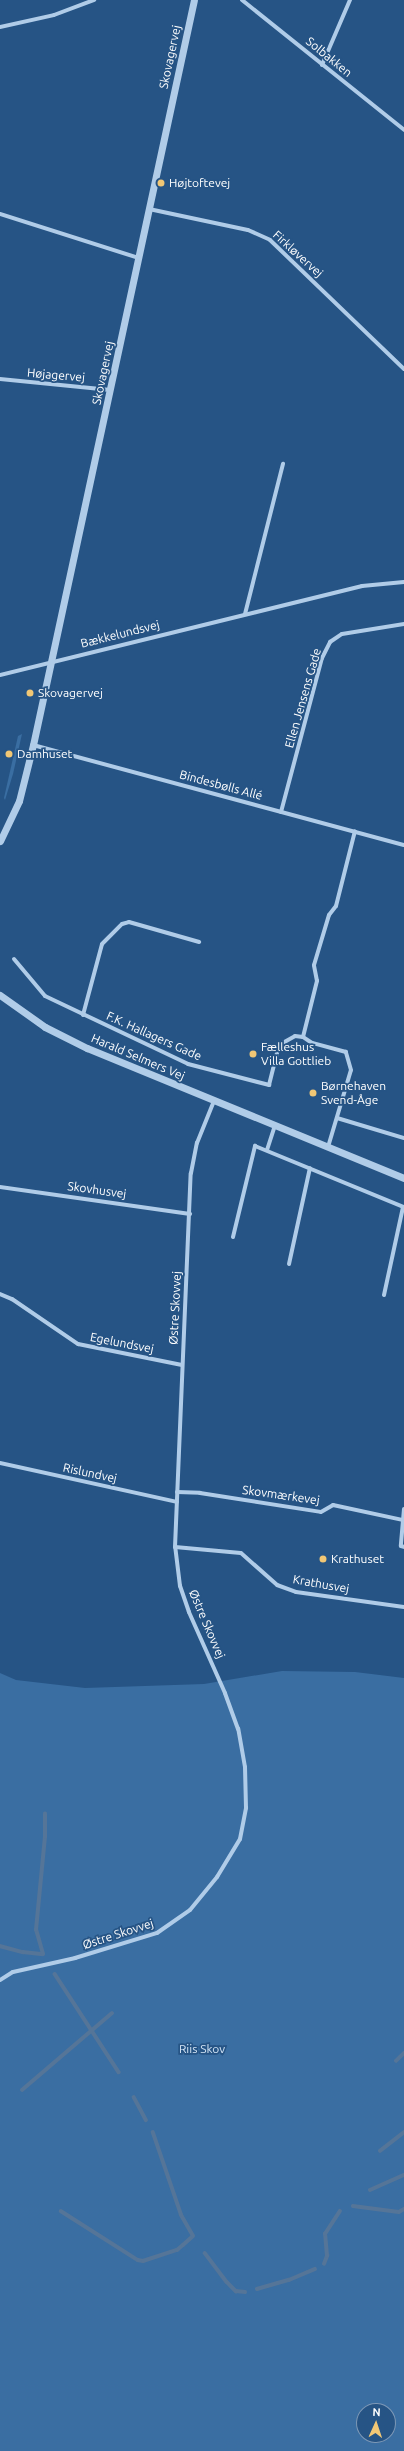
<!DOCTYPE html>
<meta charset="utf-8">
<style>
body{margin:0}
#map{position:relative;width:404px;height:2451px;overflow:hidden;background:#265485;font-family:Ubuntu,sans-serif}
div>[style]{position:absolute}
.green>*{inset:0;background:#3a6ea2}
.stream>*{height:3.5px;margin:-1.75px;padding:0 1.75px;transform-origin:1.75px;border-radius:1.75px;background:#557598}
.minor>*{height:4px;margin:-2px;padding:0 2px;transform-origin:2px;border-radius:2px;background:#b0cce8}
.tertiary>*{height:7px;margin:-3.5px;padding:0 3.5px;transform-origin:3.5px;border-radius:3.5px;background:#b0cce8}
.dots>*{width:11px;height:11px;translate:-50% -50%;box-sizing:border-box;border:2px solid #265485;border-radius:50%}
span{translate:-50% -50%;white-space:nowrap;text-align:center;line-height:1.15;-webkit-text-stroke:3.5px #265485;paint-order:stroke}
.street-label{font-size:12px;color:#fff}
.poi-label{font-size:12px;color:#fff}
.left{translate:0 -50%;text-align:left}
.park-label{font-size:12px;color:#d4e5f6}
.north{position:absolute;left:356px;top:2403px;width:40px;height:40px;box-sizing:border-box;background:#265485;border:1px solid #7d98b6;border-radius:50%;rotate:3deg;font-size:11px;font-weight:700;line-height:16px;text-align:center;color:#fff}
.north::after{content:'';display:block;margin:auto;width:14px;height:18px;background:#f1c775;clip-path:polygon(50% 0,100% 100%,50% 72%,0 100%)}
</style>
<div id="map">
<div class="green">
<div style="clip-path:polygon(22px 734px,13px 774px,5px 800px,4px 798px,18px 736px)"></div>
<div style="clip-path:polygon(evenodd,282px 1671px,355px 1672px,404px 1678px,404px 2451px,0 2451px,0 1673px,16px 1680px,85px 1688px,204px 1684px,282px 1671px,364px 2411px,388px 2411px,388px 2435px,364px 2435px,364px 2411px)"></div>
</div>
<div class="stream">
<div style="left:0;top:1946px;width:24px;rotate:15deg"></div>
<div style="left:23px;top:1952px;width:20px;rotate:6deg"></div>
<div style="left:43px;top:1954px;width:25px;rotate:-106deg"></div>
<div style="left:36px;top:1930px;width:93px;rotate:-84.5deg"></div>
<div style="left:45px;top:1837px;width:23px;rotate:-90deg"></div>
<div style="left:55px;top:1974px;width:117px;rotate:56.9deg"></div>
<div style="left:396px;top:2061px;width:11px;rotate:-45deg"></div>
<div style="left:22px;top:2090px;width:118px;rotate:-40.5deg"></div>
<div style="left:134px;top:2097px;width:26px;rotate:62deg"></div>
<div style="left:380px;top:2151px;width:31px;rotate:-38deg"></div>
<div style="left:370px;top:2190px;width:37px;rotate:-24deg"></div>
<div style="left:353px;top:2206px;width:46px;rotate:7.4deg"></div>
<div style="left:399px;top:2212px;width:6px;rotate:-31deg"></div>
<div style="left:61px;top:2211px;width:91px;rotate:32.5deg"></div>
<div style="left:138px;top:2260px;width:5px;rotate:11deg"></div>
<div style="left:143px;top:2261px;width:36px;rotate:-18deg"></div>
<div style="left:177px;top:2250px;width:8px;rotate:-40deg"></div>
<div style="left:183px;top:2245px;width:13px;rotate:-42deg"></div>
<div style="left:193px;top:2236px;width:24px;rotate:-120deg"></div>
<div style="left:181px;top:2215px;width:87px;rotate:-108.9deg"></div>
<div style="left:205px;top:2253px;width:36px;rotate:53deg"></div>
<div style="left:227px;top:2282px;width:13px;rotate:45deg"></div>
<div style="left:236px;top:2291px;width:9px;rotate:6deg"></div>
<div style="left:324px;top:2264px;width:9px;rotate:-69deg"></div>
<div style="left:327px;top:2256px;width:22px;rotate:-95deg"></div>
<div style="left:325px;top:2234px;width:27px;rotate:-57deg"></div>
<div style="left:257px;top:2289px;width:33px;rotate:-16deg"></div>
<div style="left:289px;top:2280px;width:28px;rotate:-23deg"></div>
</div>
<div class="minor">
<div style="left:242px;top:0;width:208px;rotate:38.7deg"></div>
<div style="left:0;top:27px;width:55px;rotate:-12.5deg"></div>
<div style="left:54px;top:15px;width:43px;rotate:-20.6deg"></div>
<div style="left:322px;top:65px;width:71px;rotate:-66.7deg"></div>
<div style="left:149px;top:209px;width:101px;rotate:12deg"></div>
<div style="left:248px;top:230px;width:24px;rotate:24deg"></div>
<div style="left:270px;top:240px;width:186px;rotate:43.9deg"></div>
<div style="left:0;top:214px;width:146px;rotate:17.6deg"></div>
<div style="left:0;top:379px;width:111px;rotate:5.7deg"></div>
<div style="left:245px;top:614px;width:155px;rotate:-75.8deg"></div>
<div style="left:0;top:675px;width:373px;rotate:-13.8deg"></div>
<div style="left:362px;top:586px;width:42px;rotate:-5.4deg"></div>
<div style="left:33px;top:745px;width:384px;rotate:15.1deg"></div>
<div style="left:281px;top:812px;width:159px;rotate:-75.1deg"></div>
<div style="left:322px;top:658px;width:18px;rotate:-63deg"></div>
<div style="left:330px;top:642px;width:14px;rotate:-34deg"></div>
<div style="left:342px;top:634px;width:63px;rotate:-9.2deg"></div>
<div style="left:14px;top:959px;width:48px;rotate:50deg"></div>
<div style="left:45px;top:996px;width:158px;rotate:25.4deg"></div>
<div style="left:188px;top:1064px;width:84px;rotate:14.5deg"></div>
<div style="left:269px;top:1085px;width:41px;rotate:-76deg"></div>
<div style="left:279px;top:1045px;width:18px;rotate:-29deg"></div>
<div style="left:295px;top:1036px;width:8px;rotate:7deg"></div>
<div style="left:83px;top:1015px;width:73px;rotate:-75deg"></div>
<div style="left:102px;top:944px;width:28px;rotate:-45deg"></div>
<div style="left:122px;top:924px;width:7px;rotate:-16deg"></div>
<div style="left:129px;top:922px;width:73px;rotate:15.9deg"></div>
<div style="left:337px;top:1118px;width:70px;rotate:16.6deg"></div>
<div style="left:328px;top:1147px;width:80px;rotate:-73.4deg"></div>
<div style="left:351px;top:1070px;width:19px;rotate:-106deg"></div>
<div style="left:346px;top:1052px;width:35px;rotate:-165deg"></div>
<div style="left:312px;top:1043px;width:11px;rotate:-146deg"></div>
<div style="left:303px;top:1037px;width:58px;rotate:-76deg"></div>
<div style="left:317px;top:981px;width:16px;rotate:-101deg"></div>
<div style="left:314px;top:965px;width:52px;rotate:-73.3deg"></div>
<div style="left:329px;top:915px;width:11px;rotate:-52deg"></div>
<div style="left:336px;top:906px;width:77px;rotate:-75.8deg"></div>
<div style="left:267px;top:1150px;width:25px;rotate:-72deg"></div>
<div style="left:0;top:1187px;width:192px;rotate:8.1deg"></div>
<div style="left:233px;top:1237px;width:94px;rotate:-76.4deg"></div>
<div style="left:255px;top:1146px;width:161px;rotate:22.3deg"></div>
<div style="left:289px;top:1264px;width:98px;rotate:-77.7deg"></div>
<div style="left:0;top:1294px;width:13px;rotate:23deg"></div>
<div style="left:12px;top:1299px;width:80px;rotate:34.3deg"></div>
<div style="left:78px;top:1344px;width:106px;rotate:11.4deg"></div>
<div style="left:384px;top:1295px;width:90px;rotate:-77.8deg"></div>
<div style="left:0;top:1463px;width:181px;rotate:12.4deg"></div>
<div style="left:177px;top:1492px;width:23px;rotate:2deg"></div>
<div style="left:200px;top:1493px;width:122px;rotate:8.9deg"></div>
<div style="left:321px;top:1512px;width:14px;rotate:-30deg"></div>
<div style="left:333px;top:1505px;width:72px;rotate:12.1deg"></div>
<div style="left:404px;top:1509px;width:37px;rotate:95deg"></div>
<div style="left:401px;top:1546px;width:3px;rotate:18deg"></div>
<div style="left:175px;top:1547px;width:66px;rotate:5.2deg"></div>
<div style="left:241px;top:1553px;width:48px;rotate:41.6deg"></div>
<div style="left:277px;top:1585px;width:20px;rotate:20deg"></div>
<div style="left:296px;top:1592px;width:109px;rotate:7.9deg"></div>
<div style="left:0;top:1980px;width:15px;rotate:-32deg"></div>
<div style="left:13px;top:1972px;width:64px;rotate:-12.7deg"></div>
<div style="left:75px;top:1958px;width:86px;rotate:-17deg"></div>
<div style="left:157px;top:1933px;width:40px;rotate:-34.9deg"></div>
<div style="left:190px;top:1910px;width:43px;rotate:-50.7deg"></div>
<div style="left:217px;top:1877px;width:44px;rotate:-58.8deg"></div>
<div style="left:240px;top:1839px;width:32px;rotate:-79deg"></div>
<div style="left:246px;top:1808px;width:41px;rotate:-91.4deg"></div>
<div style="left:245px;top:1767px;width:39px;rotate:-100deg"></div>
<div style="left:238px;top:1729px;width:38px;rotate:-110deg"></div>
<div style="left:225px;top:1693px;width:89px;rotate:-114deg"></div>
<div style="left:189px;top:1612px;width:28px;rotate:-109deg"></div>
<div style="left:180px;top:1586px;width:39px;rotate:-97deg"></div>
<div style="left:175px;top:1547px;width:374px;rotate:-87.6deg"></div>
<div style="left:191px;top:1173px;width:31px;rotate:-79deg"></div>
<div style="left:197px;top:1143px;width:45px;rotate:-68deg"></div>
</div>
<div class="tertiary">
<div style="left:0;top:841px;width:44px;rotate:-64.6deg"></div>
<div style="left:19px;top:801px;width:58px;rotate:-76deg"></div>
<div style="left:33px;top:745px;width:762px;rotate:-77.81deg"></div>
<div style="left:0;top:995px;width:55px;rotate:35.4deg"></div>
<div style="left:45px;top:1027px;width:47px;rotate:26.6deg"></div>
<div style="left:87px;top:1048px;width:343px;rotate:22.3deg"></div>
</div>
<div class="dots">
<div style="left:161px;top:183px;background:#f1c775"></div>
<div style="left:30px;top:693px;background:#f1c775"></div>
<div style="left:9px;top:754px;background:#f1c775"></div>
<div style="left:253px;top:1054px;background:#f1c775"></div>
<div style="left:313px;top:1093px;background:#f1c775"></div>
<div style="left:323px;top:1559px;background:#f1c775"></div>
</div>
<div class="street-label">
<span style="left:170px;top:57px;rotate:-78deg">Skovagervej</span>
<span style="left:329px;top:57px;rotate:39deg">Solbakken</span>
<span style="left:298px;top:254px;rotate:42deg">Firkløvervej</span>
<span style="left:103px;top:373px;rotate:-78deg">Skovagervej</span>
<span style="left:56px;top:375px;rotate:5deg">Højagervej</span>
<span style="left:120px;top:634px;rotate:-14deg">Bækkelundsvej</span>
<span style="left:303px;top:698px;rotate:-74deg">Ellen Jensens Gade</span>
<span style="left:221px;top:785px;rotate:15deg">Bindesbølls Allé</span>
<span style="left:154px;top:1036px;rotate:24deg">F.K. Hallagers Gade</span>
<span style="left:138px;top:1057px;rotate:23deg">Harald Selmers Vej</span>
<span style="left:97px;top:1190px;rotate:8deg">Skovhusvej</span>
<span style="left:175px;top:1308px;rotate:-87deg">Østre Skovvej</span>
<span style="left:122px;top:1343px;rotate:11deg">Egelundsvej</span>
<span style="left:90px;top:1473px;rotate:12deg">Rislundvej</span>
<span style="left:281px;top:1495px;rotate:8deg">Skovmærkevej</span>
<span style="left:321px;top:1584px;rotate:10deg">Krathusvej</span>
<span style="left:207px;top:1624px;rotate:67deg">Østre Skovvej</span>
<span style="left:118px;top:1934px;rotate:-18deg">Østre Skovvej</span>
</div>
<div class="poi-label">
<span class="left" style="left:169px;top:183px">Højtoftevej</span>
<span class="left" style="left:38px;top:693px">Skovagervej</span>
<span class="left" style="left:17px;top:754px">Damhuset</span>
<span class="left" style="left:261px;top:1054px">Fælleshus<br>Villa Gottlieb</span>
<span class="left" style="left:321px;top:1093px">Børnehaven<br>Svend-Åge</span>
<span class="left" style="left:331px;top:1559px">Krathuset</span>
</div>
<div class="park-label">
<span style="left:202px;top:2049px">Riis Skov</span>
</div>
<div class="north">N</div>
</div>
